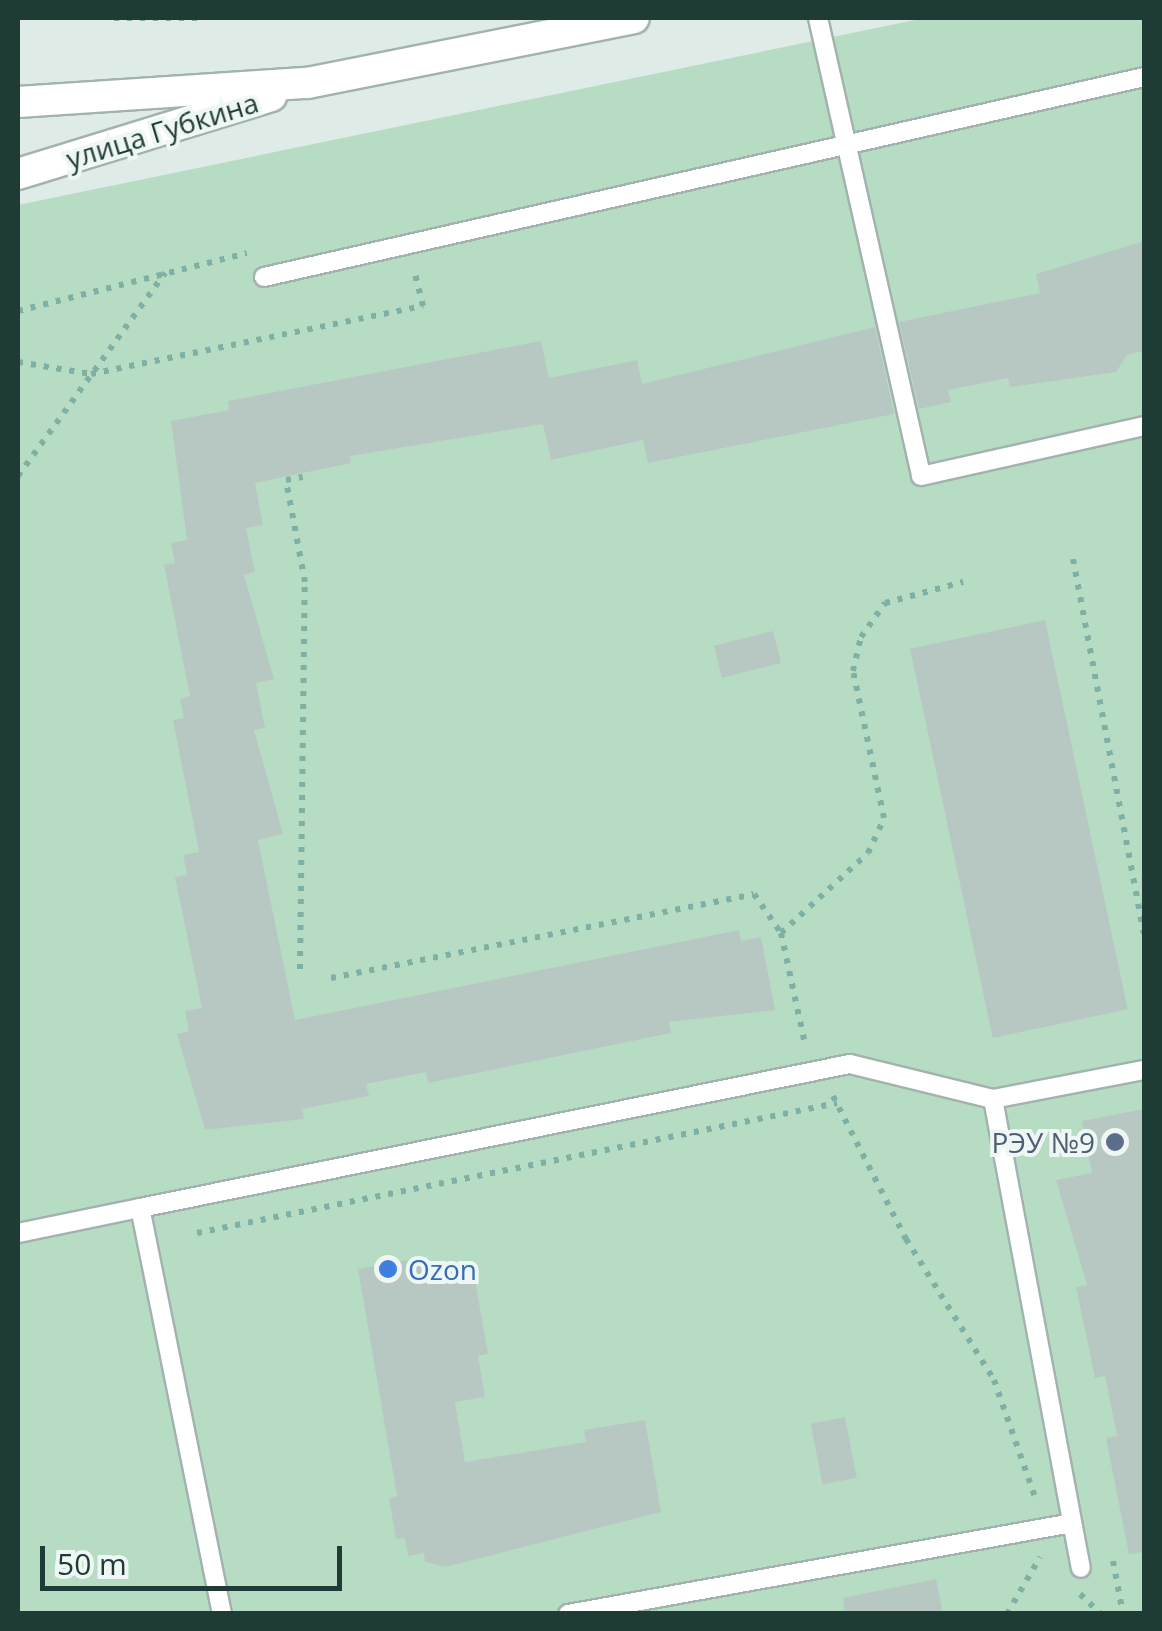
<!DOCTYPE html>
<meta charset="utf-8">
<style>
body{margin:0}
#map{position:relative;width:1162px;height:1631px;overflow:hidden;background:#dfebe6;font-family:"Open Sans",sans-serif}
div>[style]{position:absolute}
.green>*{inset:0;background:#b6ddc4}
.building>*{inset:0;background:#b7c8c3;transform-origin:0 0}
.path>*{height:6px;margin-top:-3px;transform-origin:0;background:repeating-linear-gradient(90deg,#7eb0a4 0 5px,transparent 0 13px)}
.roads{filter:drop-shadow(2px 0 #a2b3ae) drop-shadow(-2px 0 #a2b3ae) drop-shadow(0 2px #a2b3ae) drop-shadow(0 -2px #a2b3ae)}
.service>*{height:18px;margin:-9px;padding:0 9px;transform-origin:9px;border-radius:9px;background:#fff}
.secondary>*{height:30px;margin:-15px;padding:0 15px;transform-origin:15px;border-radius:15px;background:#fff}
.dots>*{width:28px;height:28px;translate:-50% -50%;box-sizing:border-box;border:5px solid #eff7f4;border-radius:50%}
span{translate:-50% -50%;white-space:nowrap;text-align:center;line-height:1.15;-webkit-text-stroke:8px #eff7f4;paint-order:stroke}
.street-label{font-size:28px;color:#1f3b36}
.service-label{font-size:28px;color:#4e5e75}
.right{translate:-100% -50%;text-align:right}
.shop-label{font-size:28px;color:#366cbe}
.left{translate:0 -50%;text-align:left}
.frame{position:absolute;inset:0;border:20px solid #1f3b36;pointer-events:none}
.scale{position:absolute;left:40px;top:1546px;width:302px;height:45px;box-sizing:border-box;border:5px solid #1f3b36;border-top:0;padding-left:12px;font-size:30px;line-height:35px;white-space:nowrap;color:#1f3b36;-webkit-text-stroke:8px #eff7f4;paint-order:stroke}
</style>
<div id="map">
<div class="green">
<div style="clip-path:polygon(925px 18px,1144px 18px,1144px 1613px,18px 1613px,18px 205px)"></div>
</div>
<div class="building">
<div style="clip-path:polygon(1144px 241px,1144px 351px,1127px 355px,1116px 372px,1010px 387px,1008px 378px,948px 390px,951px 402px,919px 409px,899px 322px,1040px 293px,1036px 274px)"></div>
<div style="clip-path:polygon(875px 327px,894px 414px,648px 463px,643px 440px,551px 460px,543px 424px,350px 456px,351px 463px,255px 483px,263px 525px,246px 528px,255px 572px,244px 575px,274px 679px,256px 683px,265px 728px,254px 730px,283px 834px,258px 840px,295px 1020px,739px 930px,741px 941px,761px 937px,775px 1010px,669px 1022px,671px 1033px,428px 1083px,426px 1072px,366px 1084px,369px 1096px,302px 1109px,304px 1119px,205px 1130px,177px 1034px,189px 1031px,185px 1011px,202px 1008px,175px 877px,187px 875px,183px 855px,199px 852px,173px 720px,184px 718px,180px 699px,190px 696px,164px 565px,175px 563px,171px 543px,187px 540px,171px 421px,229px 410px,228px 401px,541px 341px,549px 378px,637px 360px,642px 384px)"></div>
<div style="left:1045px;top:620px;width:398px;height:138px;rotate:78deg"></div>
<div style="left:773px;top:631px;width:33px;height:61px;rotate:76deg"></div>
<div style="clip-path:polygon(1144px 1109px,1144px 1552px,1129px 1554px,1106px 1438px,1117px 1436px,1105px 1376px,1095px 1378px,1076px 1287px,1087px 1285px,1056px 1180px,1092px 1173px,1082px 1121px)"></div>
<div style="clip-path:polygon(421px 1258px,423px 1272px,472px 1263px,488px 1354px,478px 1356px,485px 1397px,455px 1402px,465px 1462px,586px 1442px,584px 1430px,645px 1420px,661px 1512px,445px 1567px,425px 1562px,424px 1553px,408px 1556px,405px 1538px,396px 1539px,389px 1498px,397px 1496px,358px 1269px)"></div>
<div style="left:845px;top:1417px;width:62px;height:35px;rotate:79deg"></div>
<div style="clip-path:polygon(936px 1579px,943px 1614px,844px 1614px,843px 1598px)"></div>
</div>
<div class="path">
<div style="left:114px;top:18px;width:86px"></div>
<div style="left:18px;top:311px;width:236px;rotate:-14.2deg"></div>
<div style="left:18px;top:362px;width:74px;rotate:9.3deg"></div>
<div style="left:91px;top:374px;width:339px;rotate:-11.6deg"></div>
<div style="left:423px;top:306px;width:36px;rotate:-104deg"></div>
<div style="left:18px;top:476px;width:251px;rotate:-54.1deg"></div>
<div style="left:1073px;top:559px;width:381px;rotate:79.3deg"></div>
<div style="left:781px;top:933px;width:118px;rotate:-42.6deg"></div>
<div style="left:868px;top:853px;width:38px;rotate:-65deg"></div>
<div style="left:884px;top:818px;width:150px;rotate:-101.9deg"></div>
<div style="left:853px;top:671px;width:35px;rotate:-77deg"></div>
<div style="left:861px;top:637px;width:42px;rotate:-54.8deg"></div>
<div style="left:885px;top:603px;width:81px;rotate:-15.1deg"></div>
<div style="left:300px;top:969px;width:387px;rotate:-89.3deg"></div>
<div style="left:305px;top:582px;width:104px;rotate:-100.6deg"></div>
<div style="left:286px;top:480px;width:17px;rotate:-10deg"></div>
<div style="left:331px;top:978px;width:431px;rotate:-11.2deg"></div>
<div style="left:754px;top:894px;width:47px;rotate:55.3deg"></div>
<div style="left:781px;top:933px;width:114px;rotate:77.8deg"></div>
<div style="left:833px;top:1096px;width:161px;rotate:63deg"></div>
<div style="left:906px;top:1239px;width:166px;rotate:58deg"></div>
<div style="left:994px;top:1380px;width:130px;rotate:70.7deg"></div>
<div style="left:197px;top:1233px;width:653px;rotate:-11.48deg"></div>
<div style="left:1113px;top:1561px;width:54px;rotate:79.3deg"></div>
<div style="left:1080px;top:1594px;width:29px;rotate:44deg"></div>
<div style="left:1007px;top:1614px;width:66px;rotate:-59.9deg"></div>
</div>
<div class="roads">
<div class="service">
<div style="left:818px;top:18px;width:469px;rotate:77.3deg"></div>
<div style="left:921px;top:476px;width:229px;rotate:-12.6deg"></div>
<div style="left:264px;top:277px;width:902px;rotate:-12.8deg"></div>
<div style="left:993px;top:1099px;width:477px;rotate:79.4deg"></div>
<div style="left:18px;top:1233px;width:125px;rotate:-11.6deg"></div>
<div style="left:222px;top:1614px;width:414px;rotate:-101.4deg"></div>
<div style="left:140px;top:1208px;width:724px;rotate:-11.47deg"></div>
<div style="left:850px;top:1064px;width:147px;rotate:13.8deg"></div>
<div style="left:993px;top:1099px;width:154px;rotate:-10.9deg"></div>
<div style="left:568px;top:1614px;width:512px;rotate:-10.23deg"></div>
</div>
<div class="secondary">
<div style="left:18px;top:102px;width:290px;rotate:-3.8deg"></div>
<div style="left:307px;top:83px;width:333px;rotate:-11.2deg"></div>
<div style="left:18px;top:174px;width:265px;rotate:-17.1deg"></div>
</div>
</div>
<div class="dots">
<div style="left:1115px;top:1142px;background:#5c6f8a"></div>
<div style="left:388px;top:1269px;background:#3f7fe0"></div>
</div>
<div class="street-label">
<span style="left:162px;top:130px;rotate:-17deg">улица Губкина</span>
</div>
<div class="service-label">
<span class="right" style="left:1095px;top:1142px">РЭУ №9</span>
</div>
<div class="shop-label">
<span class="left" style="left:408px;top:1269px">Ozon</span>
</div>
<div class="frame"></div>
<div class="scale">50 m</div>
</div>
